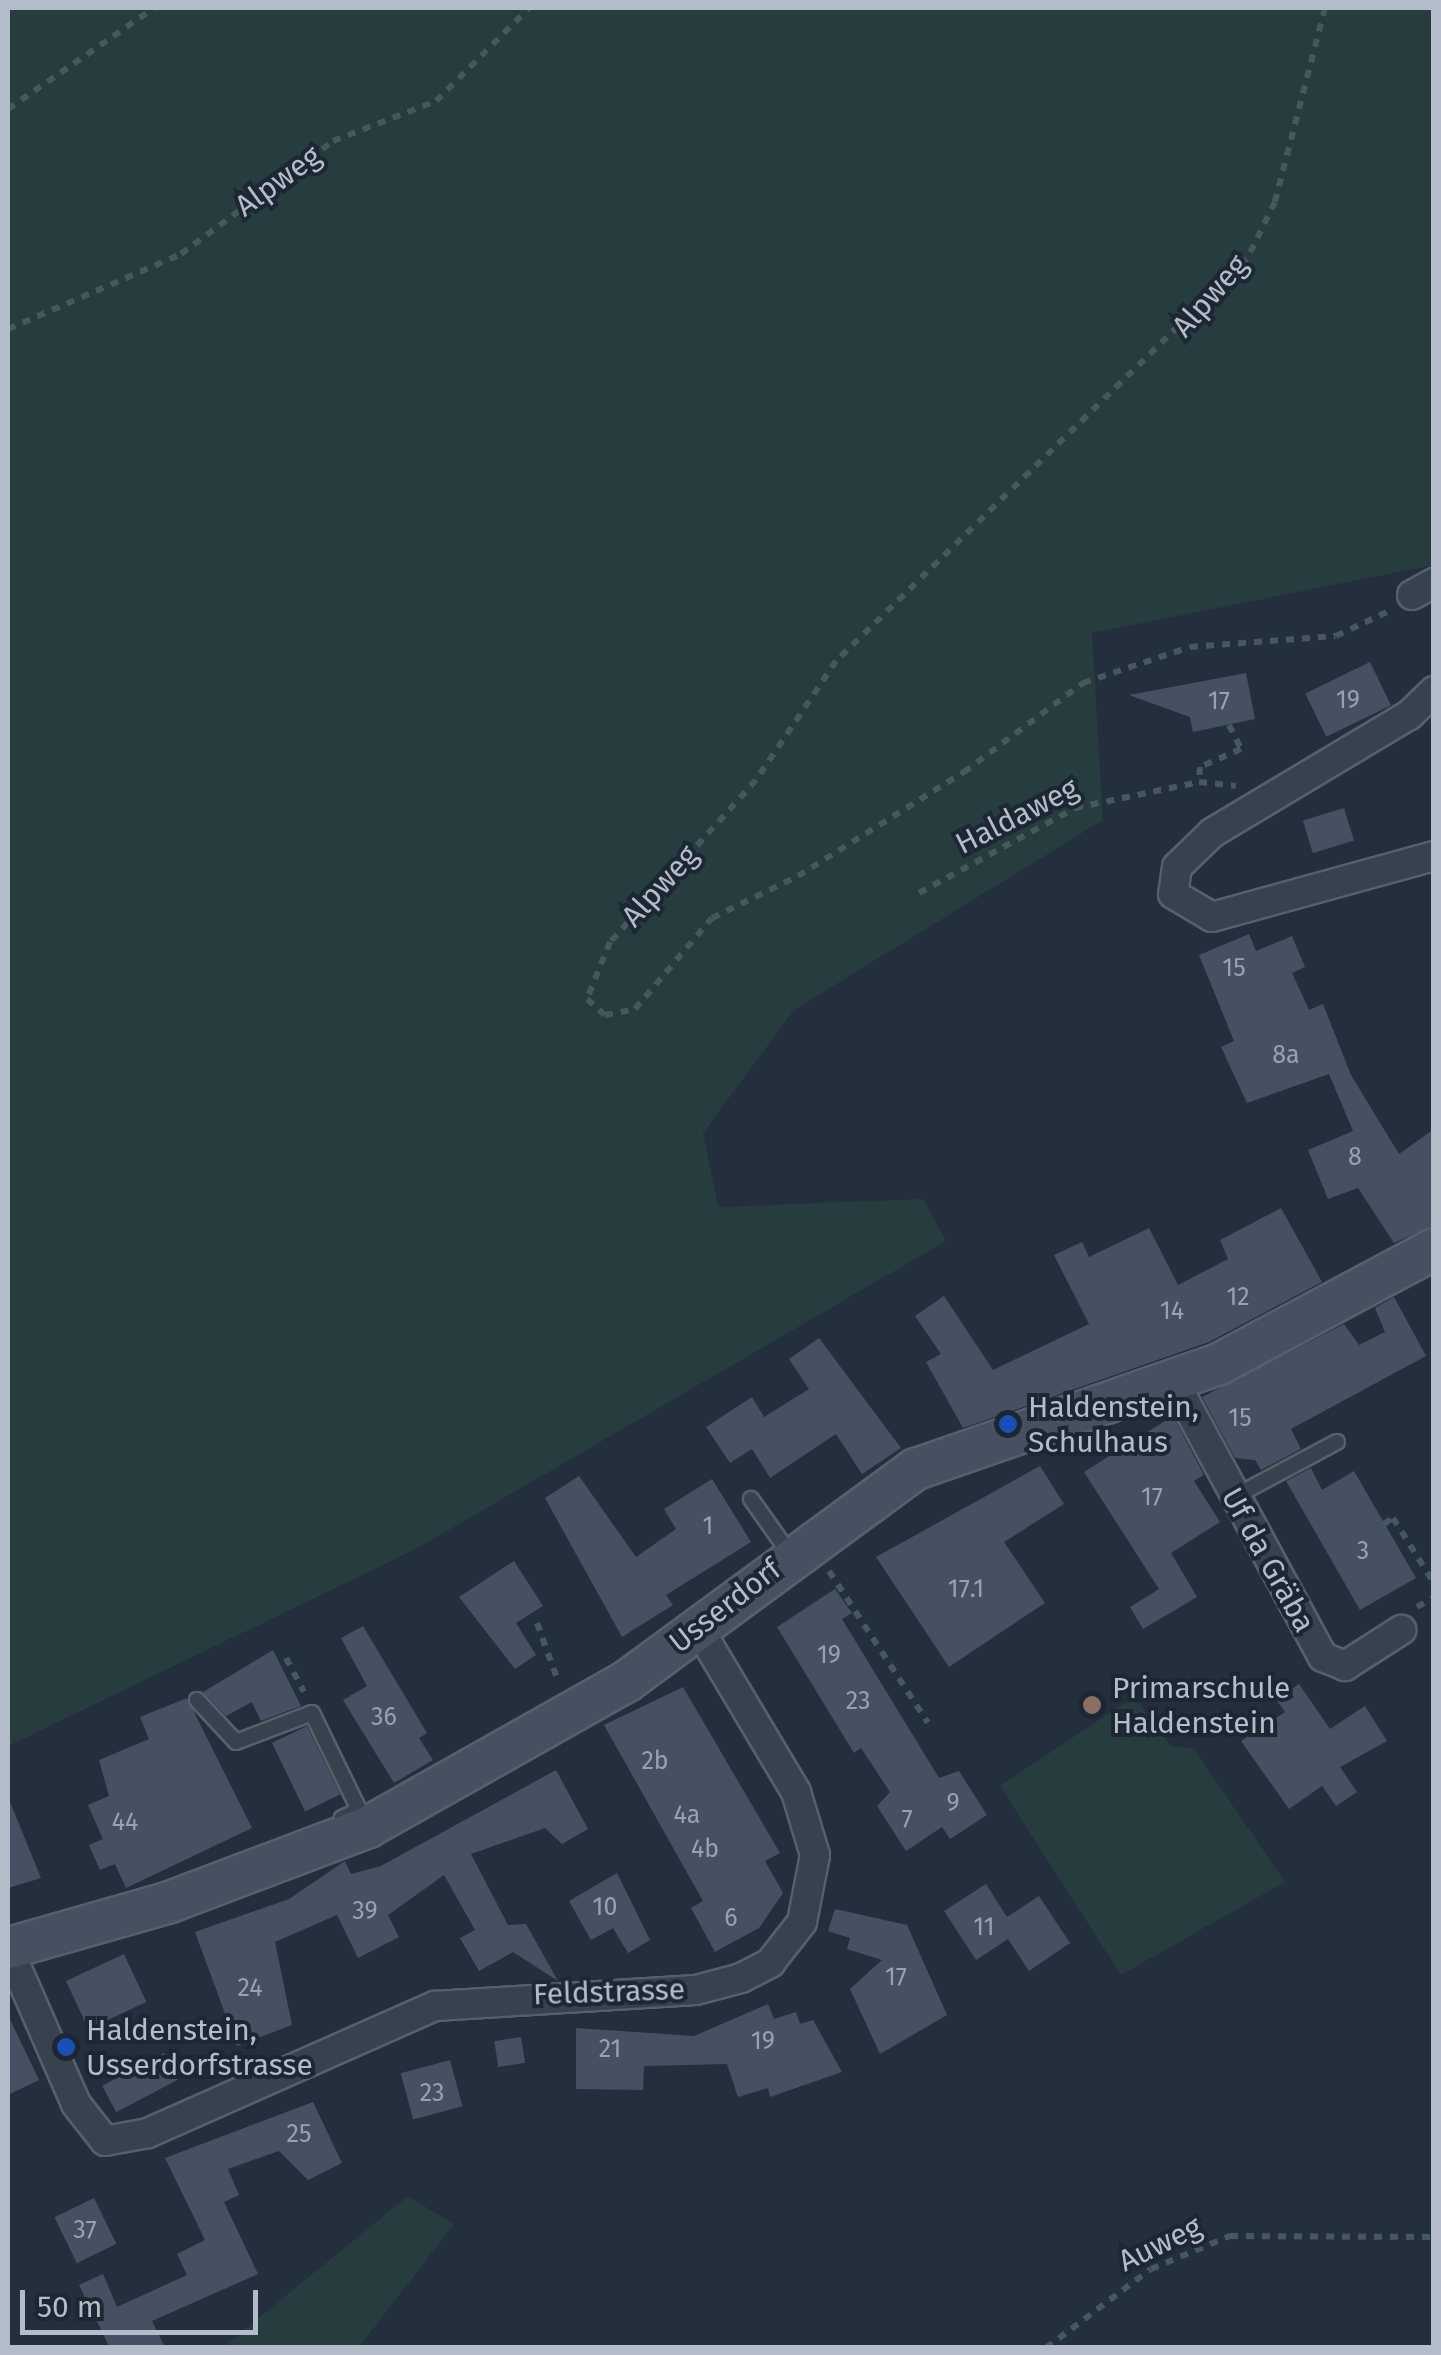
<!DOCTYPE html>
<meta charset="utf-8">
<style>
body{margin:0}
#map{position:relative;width:1441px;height:2355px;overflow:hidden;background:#242f3e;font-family:"Fira Sans",sans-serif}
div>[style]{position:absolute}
.green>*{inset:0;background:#263c3f}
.building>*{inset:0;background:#455162;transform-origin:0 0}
.path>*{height:6px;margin-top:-3px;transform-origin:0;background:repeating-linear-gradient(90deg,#44595c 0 8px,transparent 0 16px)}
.roads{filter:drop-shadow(2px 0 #565f6c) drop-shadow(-2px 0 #565f6c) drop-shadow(0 2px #565f6c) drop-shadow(0 -2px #565f6c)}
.lane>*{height:14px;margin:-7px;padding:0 7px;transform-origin:7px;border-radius:7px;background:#38414e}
.street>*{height:28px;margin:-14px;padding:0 14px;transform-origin:14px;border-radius:14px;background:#38414e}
.secondary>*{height:40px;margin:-20px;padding:0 20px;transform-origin:20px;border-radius:20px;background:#465061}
.dots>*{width:28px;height:28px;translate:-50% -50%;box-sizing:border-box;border:5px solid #1d2633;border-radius:50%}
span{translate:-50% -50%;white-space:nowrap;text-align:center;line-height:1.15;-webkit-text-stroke:8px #1d2633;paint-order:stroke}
.number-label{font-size:25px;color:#98a1af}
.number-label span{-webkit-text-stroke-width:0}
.street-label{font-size:30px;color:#b4bcc9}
.poi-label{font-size:30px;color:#b4bcc9}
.left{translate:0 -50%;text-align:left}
.frame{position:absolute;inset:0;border:10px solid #b4bcc9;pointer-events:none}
.scale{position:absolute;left:20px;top:2290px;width:238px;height:45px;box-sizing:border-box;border:5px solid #b4bcc9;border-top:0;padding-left:12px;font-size:30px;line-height:35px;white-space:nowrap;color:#b4bcc9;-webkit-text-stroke:8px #1d2633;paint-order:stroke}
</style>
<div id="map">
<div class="green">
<div style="clip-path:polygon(8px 8px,1433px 8px,1434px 565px,1092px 633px,1103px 820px,794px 1010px,703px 1133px,718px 1207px,923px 1199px,946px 1241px,416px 1549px,8px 1746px)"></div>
<div style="clip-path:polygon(1134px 1697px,1171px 1746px,1194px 1749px,1285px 1882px,1121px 1975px,1000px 1786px)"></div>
<div style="clip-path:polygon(408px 2196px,454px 2224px,359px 2347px,223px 2347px)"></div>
</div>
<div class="building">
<div style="left:1370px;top:662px;width:48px;height:72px;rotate:64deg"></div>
<div style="clip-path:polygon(1246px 673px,1255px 719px,1193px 732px,1190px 717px,1129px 695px)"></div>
<div style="left:1344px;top:808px;width:34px;height:43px;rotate:73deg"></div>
<div style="clip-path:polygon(1249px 934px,1256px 951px,1292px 936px,1305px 967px,1292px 973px,1309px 1010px,1323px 1004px,1351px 1075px,1399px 1154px,1434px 1129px,1434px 1225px,1394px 1243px,1358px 1188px,1328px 1199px,1308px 1150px,1353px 1131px,1329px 1074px,1247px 1103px,1221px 1047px,1234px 1041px,1199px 955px)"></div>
<div style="clip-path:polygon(1281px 1208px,1322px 1282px,1209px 1342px,963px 1428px,926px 1362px,941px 1354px,915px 1316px,944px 1296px,993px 1370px,1089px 1324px,1054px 1255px,1082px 1242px,1089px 1257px,1149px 1228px,1178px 1285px,1228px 1259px,1220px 1240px)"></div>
<div style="clip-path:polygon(1394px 1297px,1426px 1356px,1291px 1429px,1301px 1449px,1261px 1470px,1255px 1460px,1235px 1458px,1202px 1397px,1344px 1324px,1359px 1345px,1385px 1332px,1375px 1308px)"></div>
<div style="clip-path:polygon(819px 1338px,901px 1448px,862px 1474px,836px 1434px,770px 1478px,752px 1449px,730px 1463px,706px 1427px,752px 1397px,764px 1417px,809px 1389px,789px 1359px)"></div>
<div style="clip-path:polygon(1173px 1416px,1204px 1475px,1194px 1481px,1220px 1522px,1171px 1553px,1197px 1597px,1143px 1629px,1130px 1607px,1159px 1589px,1084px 1472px)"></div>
<div style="clip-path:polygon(1040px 1466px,1064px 1504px,1004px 1542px,1045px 1603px,949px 1667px,876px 1557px)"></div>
<div style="clip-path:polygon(1311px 1468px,1322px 1490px,1354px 1471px,1416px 1578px,1360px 1610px,1286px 1481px)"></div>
<div style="clip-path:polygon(579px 1476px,636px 1557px,676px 1529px,664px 1509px,712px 1479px,751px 1542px,666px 1595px,673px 1605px,622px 1637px,545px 1498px)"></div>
<div style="clip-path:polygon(514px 1561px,543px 1606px,516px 1623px,536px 1655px,515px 1669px,459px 1597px)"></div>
<div style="clip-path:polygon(835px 1589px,852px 1613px,842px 1619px,939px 1778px,959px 1771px,987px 1815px,950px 1839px,942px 1827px,906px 1851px,877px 1806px,890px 1792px,861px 1748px,854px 1753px,777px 1627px)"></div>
<div style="clip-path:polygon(363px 1626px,427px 1733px,419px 1738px,433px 1760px,394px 1783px,343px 1700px,367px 1686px,341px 1638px)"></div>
<div style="clip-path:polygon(273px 1650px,301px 1706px,261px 1721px,252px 1702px,226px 1716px,203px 1692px)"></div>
<div style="clip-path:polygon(1299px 1684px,1330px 1729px,1365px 1706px,1387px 1741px,1340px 1767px,1357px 1792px,1336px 1806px,1322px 1786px,1289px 1809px,1241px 1741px,1285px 1712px,1276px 1699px)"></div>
<div style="clip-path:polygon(683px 1687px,780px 1853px,765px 1861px,783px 1893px,759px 1928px,715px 1952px,691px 1908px,703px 1901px,604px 1725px)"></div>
<div style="clip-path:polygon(187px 1698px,252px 1828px,126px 1888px,115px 1864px,100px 1870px,89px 1845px,103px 1839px,88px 1805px,109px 1796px,99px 1760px,149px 1739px,140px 1717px)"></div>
<div style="left:307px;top:1726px;width:76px;height:39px;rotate:64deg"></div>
<div style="clip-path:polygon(556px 1770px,588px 1829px,562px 1844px,545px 1828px,471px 1854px,508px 1925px,526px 1924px,558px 1981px,513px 1952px,479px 1971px,460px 1938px,475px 1930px,444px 1875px,388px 1915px,399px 1937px,358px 1958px,337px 1915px,275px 1942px,292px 2025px,237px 2046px,195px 1932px,289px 1899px,345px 1861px,351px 1874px,381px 1866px)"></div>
<div style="clip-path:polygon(8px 1797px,41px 1878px,8px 1888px)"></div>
<div style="clip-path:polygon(617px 1873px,650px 1940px,628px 1953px,613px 1928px,591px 1940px,569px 1901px)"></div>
<div style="clip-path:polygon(986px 1884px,1007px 1917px,1039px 1896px,1070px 1943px,1029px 1971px,1008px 1939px,976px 1960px,944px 1911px)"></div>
<div style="clip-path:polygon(835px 1909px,907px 1925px,947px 2015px,880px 2054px,850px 1989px,882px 1960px,847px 1949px,850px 1938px,828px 1931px)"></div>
<div style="left:124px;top:1954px;width:53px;height:64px;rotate:65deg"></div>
<div style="clip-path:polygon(768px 2004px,774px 2019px,796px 2012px,800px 2024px,813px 2020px,842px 2072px,770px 2097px,768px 2088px,738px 2097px,727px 2064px,644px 2066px,643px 2090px,576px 2089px,576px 2028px,694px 2036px)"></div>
<div style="clip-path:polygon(8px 2015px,39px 2080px,8px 2095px)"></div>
<div style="left:521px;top:2037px;width:26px;height:27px;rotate:81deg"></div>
<div style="left:164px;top:2053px;width:30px;height:70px;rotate:62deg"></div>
<div style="left:450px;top:2060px;width:48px;height:51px;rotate:75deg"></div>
<div style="clip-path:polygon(313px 2102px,342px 2163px,308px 2180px,279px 2151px,228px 2169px,239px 2195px,224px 2202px,258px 2274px,152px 2321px,165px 2348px,110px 2348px,79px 2285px,103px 2274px,117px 2307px,187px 2275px,177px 2254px,205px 2240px,165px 2158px)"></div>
<div style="left:94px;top:2198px;width:51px;height:44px;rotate:64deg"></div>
</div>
<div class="path">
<div style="left:1325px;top:8px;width:200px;rotate:104.5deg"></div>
<div style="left:1275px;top:202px;width:64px;rotate:116.2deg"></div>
<div style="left:1247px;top:259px;width:575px;rotate:135.63deg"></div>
<div style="left:836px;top:661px;width:143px;rotate:123.9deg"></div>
<div style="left:756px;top:780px;width:218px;rotate:132deg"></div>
<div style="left:610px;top:942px;width:61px;rotate:112deg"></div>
<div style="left:587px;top:999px;width:24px;rotate:42deg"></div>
<div style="left:605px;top:1015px;width:31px;rotate:-11deg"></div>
<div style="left:635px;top:1009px;width:119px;rotate:-49.8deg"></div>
<div style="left:712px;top:918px;width:96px;rotate:-26deg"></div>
<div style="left:798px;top:876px;width:196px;rotate:-32.1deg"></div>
<div style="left:964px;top:772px;width:149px;rotate:-36.8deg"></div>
<div style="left:1083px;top:683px;width:113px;rotate:-18.6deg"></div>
<div style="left:1190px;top:647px;width:146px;rotate:-4.3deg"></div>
<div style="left:1336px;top:636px;width:61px;rotate:-25.3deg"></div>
<div style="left:8px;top:109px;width:178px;rotate:-34.7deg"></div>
<div style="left:8px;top:329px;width:189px;rotate:-23.4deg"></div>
<div style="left:181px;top:254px;width:189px;rotate:-36.6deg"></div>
<div style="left:333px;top:141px;width:110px;rotate:-21.2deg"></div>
<div style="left:436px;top:101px;width:132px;rotate:-45deg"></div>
<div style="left:1229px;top:725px;width:27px;rotate:63deg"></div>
<div style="left:1241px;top:749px;width:45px;rotate:156.3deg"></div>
<div style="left:1200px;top:767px;width:15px;rotate:94deg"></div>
<div style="left:1199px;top:782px;width:37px;rotate:6deg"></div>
<div style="left:919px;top:893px;width:178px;rotate:-28.6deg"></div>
<div style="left:1075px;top:808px;width:127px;rotate:-11.8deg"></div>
<div style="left:1384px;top:1524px;width:11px;rotate:-34deg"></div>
<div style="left:1393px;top:1518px;width:77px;rotate:57.8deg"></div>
<div style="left:829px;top:1571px;width:181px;rotate:56.9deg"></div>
<div style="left:1417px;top:1607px;width:20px;rotate:-30deg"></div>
<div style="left:537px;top:1623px;width:62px;rotate:70.1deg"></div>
<div style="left:286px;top:1658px;width:38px;rotate:62deg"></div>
<div style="left:1046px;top:2348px;width:131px;rotate:-37deg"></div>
<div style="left:1151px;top:2269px;width:86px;rotate:-22.7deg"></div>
<div style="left:1230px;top:2236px;width:204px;rotate:0.3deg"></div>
</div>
<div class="roads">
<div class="lane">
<div style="left:1232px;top:1498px;width:119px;rotate:-28.1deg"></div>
<div style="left:751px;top:1499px;width:67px;rotate:54.7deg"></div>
<div style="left:197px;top:1700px;width:57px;rotate:47.1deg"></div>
<div style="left:236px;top:1742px;width:81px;rotate:-20.9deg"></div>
<div style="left:312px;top:1713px;width:108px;rotate:64.1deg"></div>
<div style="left:359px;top:1810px;width:19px;rotate:155deg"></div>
</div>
<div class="street">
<div style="left:1412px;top:595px;width:25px;rotate:-29deg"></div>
<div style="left:1434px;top:691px;width:35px;rotate:136deg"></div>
<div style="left:1409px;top:715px;width:230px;rotate:149.1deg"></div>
<div style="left:1212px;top:833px;width:49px;rotate:135.8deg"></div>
<div style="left:1177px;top:867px;width:27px;rotate:98deg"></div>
<div style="left:1173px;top:894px;width:45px;rotate:30.5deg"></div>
<div style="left:1212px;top:917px;width:230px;rotate:-15.4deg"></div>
<div style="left:1173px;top:1380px;width:315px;rotate:61.6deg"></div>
<div style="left:1323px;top:1657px;width:24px;rotate:22deg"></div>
<div style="left:1345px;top:1666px;width:67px;rotate:-32.7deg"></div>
<div style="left:8px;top:1948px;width:170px;rotate:66.4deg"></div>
<div style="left:76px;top:2104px;width:47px;rotate:51.9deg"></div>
<div style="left:105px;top:2141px;width:44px;rotate:-10.5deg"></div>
<div style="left:148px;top:2133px;width:314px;rotate:-23.9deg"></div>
<div style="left:435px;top:2006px;width:261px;rotate:-3.5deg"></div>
<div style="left:696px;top:1990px;width:47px;rotate:-14.9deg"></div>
<div style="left:741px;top:1978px;width:33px;rotate:-27deg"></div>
<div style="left:770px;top:1963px;width:52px;rotate:-52deg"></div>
<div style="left:802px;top:1922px;width:68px;rotate:-79deg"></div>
<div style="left:815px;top:1855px;width:66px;rotate:-106.8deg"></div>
<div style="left:796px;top:1792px;width:190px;rotate:-120.8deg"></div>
</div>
<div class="secondary">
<div style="left:9px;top:1948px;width:167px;rotate:-15.9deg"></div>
<div style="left:170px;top:1902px;width:212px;rotate:-20.7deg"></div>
<div style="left:368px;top:1827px;width:297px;rotate:-29.4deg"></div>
<div style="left:627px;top:1681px;width:358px;rotate:-36.3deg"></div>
<div style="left:916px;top:1469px;width:321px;rotate:-19.1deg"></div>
<div style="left:1219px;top:1364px;width:244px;rotate:-28.1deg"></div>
</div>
</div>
<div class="dots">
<div style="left:1008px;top:1424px;background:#1a4fb4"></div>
<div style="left:1092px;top:1705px;background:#8d6e63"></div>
<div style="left:66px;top:2047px;background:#1a4fb4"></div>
</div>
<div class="number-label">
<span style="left:1348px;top:700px">19</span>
<span style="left:1219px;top:701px">17</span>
<span style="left:1234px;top:968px">15</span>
<span style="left:1286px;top:1055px">8a</span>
<span style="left:1355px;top:1157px">8</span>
<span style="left:1238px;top:1297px">12</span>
<span style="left:1172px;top:1311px">14</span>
<span style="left:1240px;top:1418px">15</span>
<span style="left:1152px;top:1497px">17</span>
<span style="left:708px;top:1526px">1</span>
<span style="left:1363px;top:1551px">3</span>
<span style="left:966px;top:1589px">17.1</span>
<span style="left:829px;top:1655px">19</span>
<span style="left:858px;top:1701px">23</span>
<span style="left:384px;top:1717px">36</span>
<span style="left:655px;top:1761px">2b</span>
<span style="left:953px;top:1803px">9</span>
<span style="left:687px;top:1815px">4a</span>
<span style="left:907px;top:1819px">7</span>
<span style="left:125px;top:1822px">44</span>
<span style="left:705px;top:1849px">4b</span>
<span style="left:605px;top:1907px">10</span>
<span style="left:365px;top:1911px">39</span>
<span style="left:731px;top:1918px">6</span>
<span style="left:984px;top:1927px">11</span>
<span style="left:896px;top:1977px">17</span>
<span style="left:250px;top:1988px">24</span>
<span style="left:763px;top:2041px">19</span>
<span style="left:610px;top:2049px">21</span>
<span style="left:432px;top:2093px">23</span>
<span style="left:299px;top:2134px">25</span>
<span style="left:85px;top:2230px">37</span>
</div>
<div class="street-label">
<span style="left:278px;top:181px;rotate:-36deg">Alpweg</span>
<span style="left:1210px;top:296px;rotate:-49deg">Alpweg</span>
<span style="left:1017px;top:816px;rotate:-27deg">Haldaweg</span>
<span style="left:660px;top:886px;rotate:-48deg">Alpweg</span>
<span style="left:1268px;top:1560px;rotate:61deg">Uf da Gräba</span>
<span style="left:725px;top:1606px;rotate:-38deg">Usserdorf</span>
<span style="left:609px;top:1992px;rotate:-2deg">Feldstrasse</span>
<span style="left:1160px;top:2244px;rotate:-26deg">Auweg</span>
</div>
<div class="poi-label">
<span class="left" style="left:1028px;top:1424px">Haldenstein,<br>Schulhaus</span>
<span class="left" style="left:1112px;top:1705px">Primarschule<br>Haldenstein</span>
<span class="left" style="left:86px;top:2047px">Haldenstein,<br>Usserdorfstrasse</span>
</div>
<div class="frame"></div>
<div class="scale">50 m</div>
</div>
